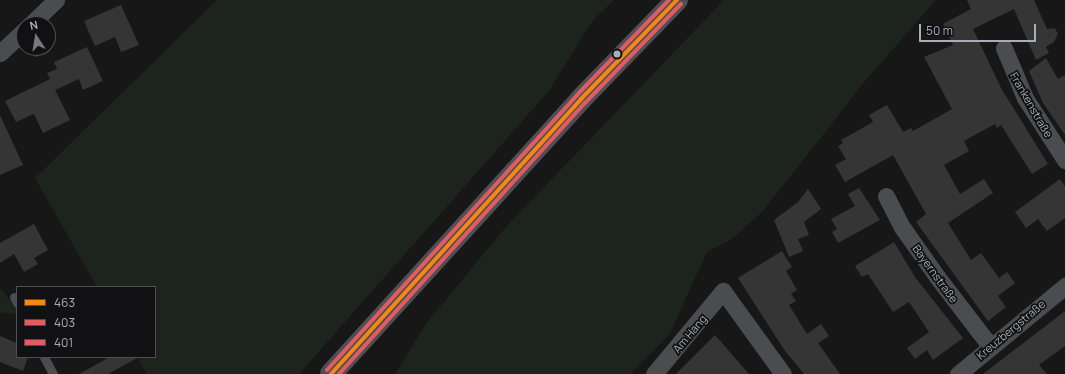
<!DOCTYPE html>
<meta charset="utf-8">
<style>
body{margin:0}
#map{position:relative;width:1065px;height:374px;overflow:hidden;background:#171717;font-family:Manrope,sans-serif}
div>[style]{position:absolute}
.green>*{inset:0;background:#1d241e}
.building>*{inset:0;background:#353536}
.service>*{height:9px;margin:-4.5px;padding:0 4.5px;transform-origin:4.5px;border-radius:4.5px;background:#4b4c50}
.minor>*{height:17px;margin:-8.5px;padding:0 8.5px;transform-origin:8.5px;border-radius:8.5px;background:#4b4c50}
.primary>*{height:22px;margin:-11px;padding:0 11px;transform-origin:11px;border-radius:11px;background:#4d4f52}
.bus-1>*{height:4px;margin:-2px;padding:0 2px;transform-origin:2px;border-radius:2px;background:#f68712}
.bus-2>*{height:4px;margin:-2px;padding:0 2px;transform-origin:2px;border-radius:2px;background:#e25b61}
.bus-3>*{height:4px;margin:-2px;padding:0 2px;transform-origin:2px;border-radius:2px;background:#e25b61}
.dots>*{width:11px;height:11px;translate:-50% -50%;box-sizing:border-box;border:2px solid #111113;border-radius:50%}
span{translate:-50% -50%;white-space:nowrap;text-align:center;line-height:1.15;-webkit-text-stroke:3.5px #111113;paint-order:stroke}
.street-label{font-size:11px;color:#a8adb8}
.legend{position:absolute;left:16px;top:286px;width:140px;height:72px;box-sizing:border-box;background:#111113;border:1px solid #4d4f55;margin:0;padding:5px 7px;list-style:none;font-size:12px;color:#a8adb8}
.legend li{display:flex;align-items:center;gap:8px;height:20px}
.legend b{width:20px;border:1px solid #4d4f55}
.north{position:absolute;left:16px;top:16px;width:40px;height:40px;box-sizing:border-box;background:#111113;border:1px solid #4d4f55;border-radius:50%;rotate:348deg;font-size:11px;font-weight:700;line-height:16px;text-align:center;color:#a8adb8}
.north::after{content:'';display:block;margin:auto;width:14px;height:18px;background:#757880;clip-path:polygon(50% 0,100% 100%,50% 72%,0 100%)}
.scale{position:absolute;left:919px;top:24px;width:117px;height:18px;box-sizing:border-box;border:2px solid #a8adb8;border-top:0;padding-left:5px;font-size:12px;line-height:14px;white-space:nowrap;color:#a8adb8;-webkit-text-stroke:3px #111113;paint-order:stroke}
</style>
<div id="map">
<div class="green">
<div style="clip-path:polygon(217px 0,614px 0,593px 20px,548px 92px,299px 374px,147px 374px,137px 357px,155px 357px,155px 287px,97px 287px,35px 178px)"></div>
<div style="clip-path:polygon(724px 0,936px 0,866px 80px,763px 211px,732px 239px,707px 252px,669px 335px,630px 374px,395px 374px,426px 324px,504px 229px)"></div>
<div style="clip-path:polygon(0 288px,17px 310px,17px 314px,0 313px)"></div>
</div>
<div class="building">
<div style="clip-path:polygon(967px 0,1034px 0,1047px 29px,1055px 28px,1058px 34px,1054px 42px,1046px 47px,1049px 53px,1036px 60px,1014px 9px,973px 29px,1001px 88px,1048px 164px,1032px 174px,1001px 125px,997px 128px,995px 124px,964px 141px,969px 151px,944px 165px,960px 194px,984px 179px,993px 193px,948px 223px,971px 260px,981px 253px,999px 278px,1007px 272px,1015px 283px,998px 296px,1006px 307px,988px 321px,916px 222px,926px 214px,893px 155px,845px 182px,835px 165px,846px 159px,838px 146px,843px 143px,841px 140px,873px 122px,869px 115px,887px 105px,903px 132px,911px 128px,913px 131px,952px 109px,924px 57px,953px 45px,943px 24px,971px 9px)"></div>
<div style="clip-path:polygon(121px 5px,139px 45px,121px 52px,115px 37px,95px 46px,84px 21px)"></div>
<div style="clip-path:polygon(87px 47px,103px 81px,83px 90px,79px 79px,55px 90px,70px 120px,43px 133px,34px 114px,16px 122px,5px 101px,50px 79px,47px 73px,57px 69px,54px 62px)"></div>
<div style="clip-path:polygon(1046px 58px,1058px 79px,1065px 75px,1065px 135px,1043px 103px,1029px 71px)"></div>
<div style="clip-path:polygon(0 115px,23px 165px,0 175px)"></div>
<div style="clip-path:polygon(1060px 179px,1065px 186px,1065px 218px,1047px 231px,1038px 219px,1026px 228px,1015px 212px)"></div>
<div style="clip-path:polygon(859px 188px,880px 220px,838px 243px,832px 232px,837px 229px,831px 219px,855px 206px,848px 194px)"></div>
<div style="clip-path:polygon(808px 189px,821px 209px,804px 222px,809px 235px,798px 239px,803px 251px,789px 257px,774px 220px,798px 202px)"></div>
<div style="clip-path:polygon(34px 224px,48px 250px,34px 258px,38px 264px,24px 272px,14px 254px,0 263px,0 243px)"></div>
<div style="clip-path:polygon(894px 242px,915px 277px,963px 338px,933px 360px,927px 350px,915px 359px,907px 348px,929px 332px,909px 302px,893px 312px,868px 274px,862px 277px,855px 266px)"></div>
<div style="clip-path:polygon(782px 251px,792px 267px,786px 271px,797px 290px,791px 294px,796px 301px,789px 305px,807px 334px,821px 324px,829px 336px,818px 343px,840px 374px,804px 374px,785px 351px,738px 278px)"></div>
<div style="clip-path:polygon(1065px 311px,1065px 346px,1039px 365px,1047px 374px,983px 374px)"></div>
<div style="clip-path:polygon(715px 335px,749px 374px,676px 374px)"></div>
<div style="clip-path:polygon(0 336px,17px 343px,17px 357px,28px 357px,23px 371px,0 362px)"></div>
<div style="clip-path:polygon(110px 357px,139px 357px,108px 374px,79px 374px)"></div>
</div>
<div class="service">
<div style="left:34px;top:48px;width:4px;rotate:63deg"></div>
<div style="left:14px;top:297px;width:7px;rotate:63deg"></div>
<div style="left:44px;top:357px;width:19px;rotate:62deg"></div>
</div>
<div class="minor">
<div style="left:31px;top:24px;width:35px;rotate:-44deg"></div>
<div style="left:1004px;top:48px;width:54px;rotate:67.2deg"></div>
<div style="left:1025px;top:98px;width:74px;rotate:57.2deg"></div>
<div style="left:0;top:53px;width:33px;rotate:-43deg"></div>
<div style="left:886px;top:196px;width:35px;rotate:63deg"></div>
<div style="left:902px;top:227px;width:62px;rotate:54.8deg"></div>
<div style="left:938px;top:278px;width:87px;rotate:52.5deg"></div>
<div style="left:654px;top:374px;width:108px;rotate:-50.3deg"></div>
<div style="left:723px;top:291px;width:102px;rotate:54.1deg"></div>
<div style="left:958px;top:374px;width:139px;rotate:-39.4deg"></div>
</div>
<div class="primary">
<div style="left:331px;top:374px;width:372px;rotate:-47.7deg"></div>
<div style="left:581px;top:99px;width:138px;rotate:-45.9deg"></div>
</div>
<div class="bus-1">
<div style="left:331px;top:374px;width:372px;rotate:-47.7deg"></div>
<div style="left:581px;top:99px;width:138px;rotate:-45.9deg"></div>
</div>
<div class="bus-2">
<div style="left:339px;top:374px;width:366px;rotate:-47.8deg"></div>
<div style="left:585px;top:103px;width:138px;rotate:-45.9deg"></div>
</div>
<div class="bus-3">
<div style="left:327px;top:370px;width:372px;rotate:-47.7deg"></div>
<div style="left:577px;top:95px;width:132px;rotate:-45.9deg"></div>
</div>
<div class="dots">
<div style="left:617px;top:54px;background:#a8adb8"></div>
</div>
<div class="street-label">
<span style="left:1031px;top:105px;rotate:60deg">Frankenstraße</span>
<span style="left:935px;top:274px;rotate:54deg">Bayernstraße</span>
<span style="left:1011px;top:330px;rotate:-40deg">Kreuzbergstraße</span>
<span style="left:690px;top:334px;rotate:-50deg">Am Hang</span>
</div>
<ul class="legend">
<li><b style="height:5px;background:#f68712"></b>463</li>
<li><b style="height:5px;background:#e25b61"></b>403</li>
<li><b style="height:5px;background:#e25b61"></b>401</li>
</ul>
<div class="north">N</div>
<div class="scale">50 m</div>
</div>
